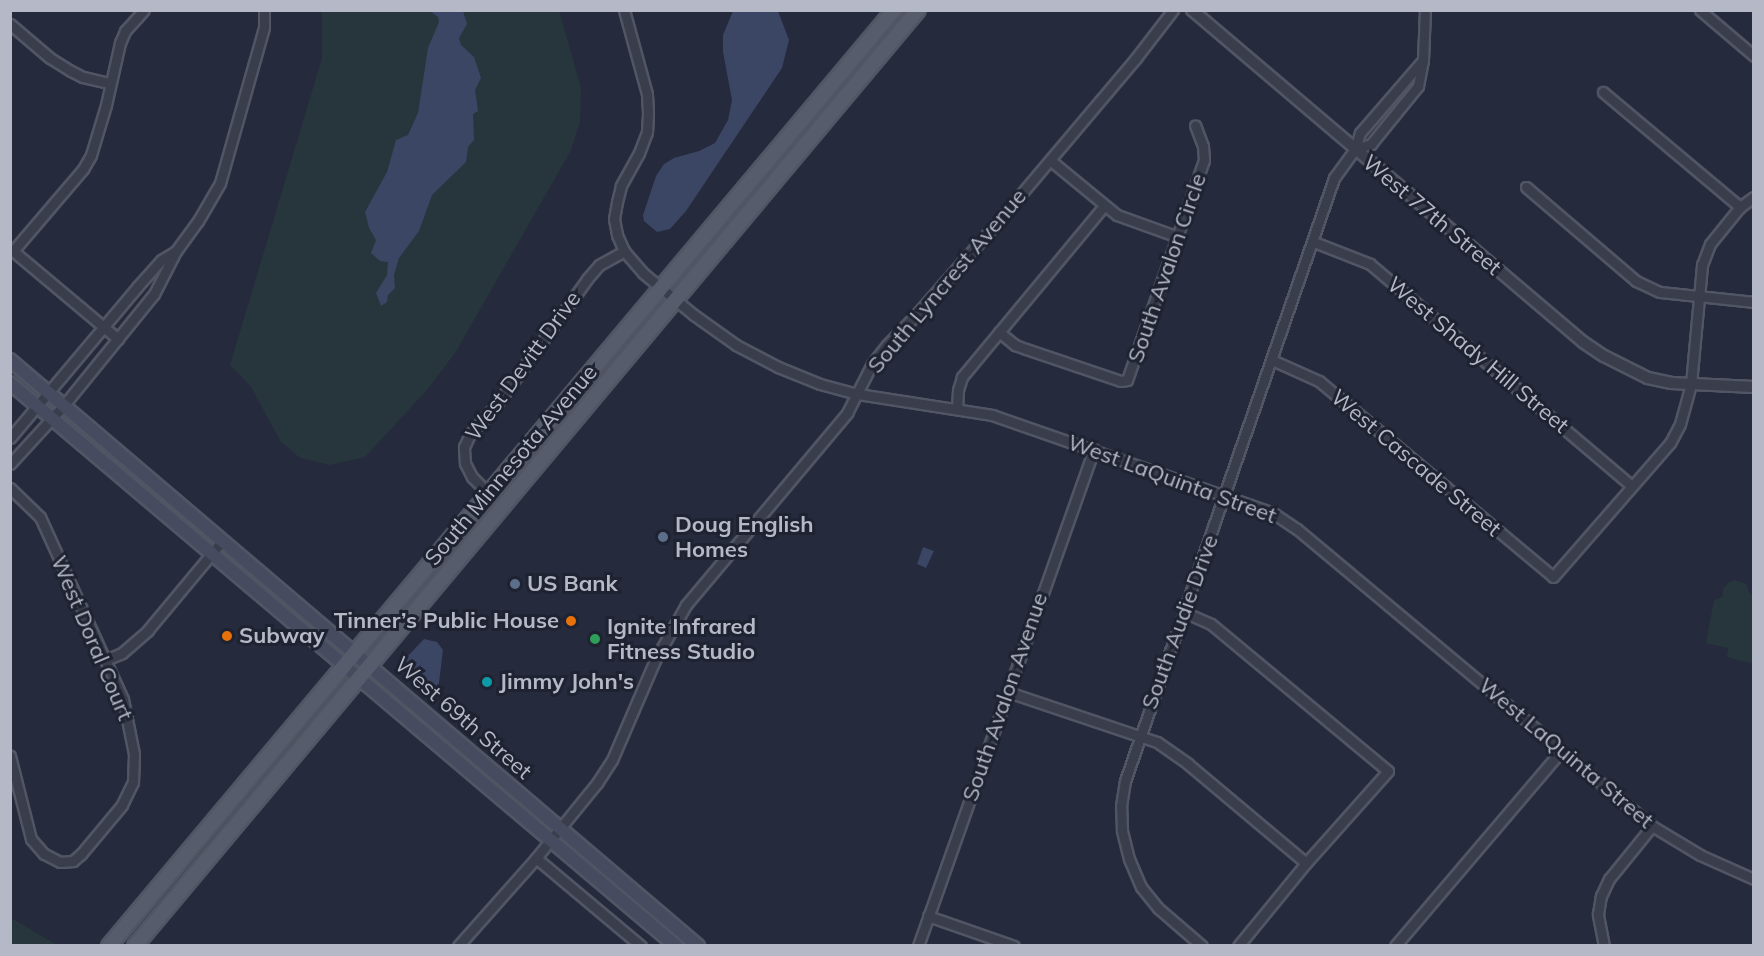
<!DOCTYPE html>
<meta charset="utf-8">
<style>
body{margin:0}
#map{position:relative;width:1764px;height:956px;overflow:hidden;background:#252a3c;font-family:Mulish,sans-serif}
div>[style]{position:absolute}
.green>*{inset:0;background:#27363d}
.water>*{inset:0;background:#3b4564}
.roads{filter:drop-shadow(2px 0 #515564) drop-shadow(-2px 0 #515564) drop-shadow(0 2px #515564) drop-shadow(0 -2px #515564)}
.minor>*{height:9px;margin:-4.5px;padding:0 4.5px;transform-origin:4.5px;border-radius:4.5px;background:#393d4c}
.tertiary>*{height:10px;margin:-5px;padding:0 5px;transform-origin:5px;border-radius:5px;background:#393d4c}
.secondary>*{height:12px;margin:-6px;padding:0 6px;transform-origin:6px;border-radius:6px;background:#474b5f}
.primary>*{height:14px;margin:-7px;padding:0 7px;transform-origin:7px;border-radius:7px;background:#575c6c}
.dots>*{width:16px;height:16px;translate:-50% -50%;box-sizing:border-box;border:3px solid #1e2231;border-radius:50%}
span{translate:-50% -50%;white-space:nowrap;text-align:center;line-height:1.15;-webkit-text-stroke:6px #1e2231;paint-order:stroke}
.street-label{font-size:22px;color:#b4b8c7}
.poi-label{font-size:22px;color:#b4b8c7;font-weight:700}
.left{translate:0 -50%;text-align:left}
.right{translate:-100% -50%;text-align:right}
.frame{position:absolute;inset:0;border:12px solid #b4b8c7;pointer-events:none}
</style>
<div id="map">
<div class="green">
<div style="clip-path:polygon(322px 11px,559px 11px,581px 88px,580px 122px,570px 152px,455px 353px,427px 390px,365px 457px,330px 465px,300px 458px,281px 442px,251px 387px,230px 365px,322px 58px)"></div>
<div style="clip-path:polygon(1735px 580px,1746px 584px,1750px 594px,1753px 595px,1753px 664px,1727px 657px,1728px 648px,1706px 643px,1714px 600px,1723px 597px,1723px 589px,1728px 583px)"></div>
<div style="clip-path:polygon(10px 918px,11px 918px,57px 945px,11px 945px)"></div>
</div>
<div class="water">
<div style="clip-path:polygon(430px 11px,463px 11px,467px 24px,459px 38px,461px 45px,474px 57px,481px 78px,475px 90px,478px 111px,473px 114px,474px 140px,468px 147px,466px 162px,432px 195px,419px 231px,399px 258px,394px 275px,395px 288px,388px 295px,387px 302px,381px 306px,376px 293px,387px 275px,388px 262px,380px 261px,371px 253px,376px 240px,369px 228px,365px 212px,387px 172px,396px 140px,408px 135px,418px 113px,428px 48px,439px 22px,438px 17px)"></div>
<div style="clip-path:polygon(733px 11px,778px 11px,789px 40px,782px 68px,686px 211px,670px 229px,657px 232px,644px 221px,643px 215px,656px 176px,664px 164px,674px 158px,699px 151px,715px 143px,728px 120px,732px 100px,723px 52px,723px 35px)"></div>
<div style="clip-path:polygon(923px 547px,934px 551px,926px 568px,917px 564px)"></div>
<div style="clip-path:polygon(424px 639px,437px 642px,443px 650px,438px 691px,433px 694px,405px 675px,402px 669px,405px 659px)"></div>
</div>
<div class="roads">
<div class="minor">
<div style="left:624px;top:10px;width:87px;rotate:74.7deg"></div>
<div style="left:647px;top:94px;width:20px;rotate:87deg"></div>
<div style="left:648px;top:114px;width:18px;rotate:93deg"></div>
<div style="left:647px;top:132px;width:22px;rotate:111deg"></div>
<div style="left:639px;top:153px;width:38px;rotate:119deg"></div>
<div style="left:621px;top:186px;width:16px;rotate:104deg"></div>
<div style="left:617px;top:202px;width:17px;rotate:100deg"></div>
<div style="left:614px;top:219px;width:16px;rotate:79deg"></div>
<div style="left:617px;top:235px;width:17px;rotate:66deg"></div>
<div style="left:624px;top:251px;width:29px;rotate:49deg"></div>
<div style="left:643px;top:273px;width:66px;rotate:39.5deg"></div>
<div style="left:694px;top:315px;width:52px;rotate:35.5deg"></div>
<div style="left:736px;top:345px;width:47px;rotate:27.6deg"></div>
<div style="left:778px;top:367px;width:45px;rotate:22deg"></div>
<div style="left:820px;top:384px;width:39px;rotate:15deg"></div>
<div style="left:858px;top:394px;width:136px;rotate:8.9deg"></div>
<div style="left:992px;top:415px;width:298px;rotate:19.2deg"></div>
<div style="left:1273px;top:513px;width:29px;rotate:34deg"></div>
<div style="left:1297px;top:529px;width:463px;rotate:39.9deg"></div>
<div style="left:1652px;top:826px;width:56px;rotate:31.1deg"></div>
<div style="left:1700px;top:855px;width:59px;rotate:24deg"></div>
<div style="left:1700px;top:10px;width:71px;rotate:40.4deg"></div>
<div style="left:10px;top:24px;width:52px;rotate:40.4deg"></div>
<div style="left:50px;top:58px;width:25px;rotate:32deg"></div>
<div style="left:71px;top:71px;width:13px;rotate:27deg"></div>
<div style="left:83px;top:77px;width:27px;rotate:13deg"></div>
<div style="left:1603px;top:92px;width:179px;rotate:40deg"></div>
<div style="left:1355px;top:149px;width:17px;rotate:-17deg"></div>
<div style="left:1371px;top:144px;width:75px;rotate:-51deg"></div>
<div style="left:1418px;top:86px;width:26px;rotate:-79deg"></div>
<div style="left:1423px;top:60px;width:50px;rotate:-87.7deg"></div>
<div style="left:1050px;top:160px;width:87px;rotate:39.4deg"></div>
<div style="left:1117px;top:215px;width:65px;rotate:19.8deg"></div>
<div style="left:1526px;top:187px;width:145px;rotate:40.5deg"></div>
<div style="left:1636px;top:281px;width:26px;rotate:25deg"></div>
<div style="left:1660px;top:292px;width:95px;rotate:6.1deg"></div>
<div style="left:1314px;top:242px;width:60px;rotate:21.4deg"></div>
<div style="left:1370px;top:264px;width:343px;rotate:40.3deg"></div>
<div style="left:999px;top:332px;width:21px;rotate:39deg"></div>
<div style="left:1015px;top:345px;width:12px;rotate:20deg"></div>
<div style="left:1026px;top:349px;width:100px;rotate:18.6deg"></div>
<div style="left:1121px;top:381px;width:6px;rotate:-9deg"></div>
<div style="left:1127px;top:380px;width:233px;rotate:-70.7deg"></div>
<div style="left:1204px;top:160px;width:14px;rotate:-94deg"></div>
<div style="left:1203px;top:146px;width:22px;rotate:-111deg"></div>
<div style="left:118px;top:339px;width:137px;rotate:-140deg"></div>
<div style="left:13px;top:251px;width:108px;rotate:-49.5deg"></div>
<div style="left:83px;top:169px;width:16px;rotate:-60deg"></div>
<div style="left:91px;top:155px;width:52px;rotate:-73.3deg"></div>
<div style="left:106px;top:105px;width:64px;rotate:-77.3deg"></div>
<div style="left:120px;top:43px;width:13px;rotate:-67deg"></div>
<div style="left:125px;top:31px;width:28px;rotate:-48deg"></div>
<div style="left:1272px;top:360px;width:51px;rotate:24.1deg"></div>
<div style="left:1319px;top:381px;width:305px;rotate:39.9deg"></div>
<div style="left:1553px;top:577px;width:178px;rotate:-48.9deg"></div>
<div style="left:1670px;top:443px;width:21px;rotate:-62deg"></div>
<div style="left:1680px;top:424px;width:41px;rotate:-74.6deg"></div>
<div style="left:1691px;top:384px;width:120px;rotate:-84.7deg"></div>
<div style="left:1702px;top:265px;width:22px;rotate:-69deg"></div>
<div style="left:1710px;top:244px;width:48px;rotate:-51deg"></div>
<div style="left:1740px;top:207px;width:17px;rotate:-36deg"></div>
<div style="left:957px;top:409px;width:19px;rotate:-87deg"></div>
<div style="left:958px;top:390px;width:14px;rotate:-73deg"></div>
<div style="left:962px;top:377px;width:222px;rotate:-50.3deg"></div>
<div style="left:10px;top:438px;width:197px;rotate:-49.9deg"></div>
<div style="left:137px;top:287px;width:36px;rotate:-48deg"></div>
<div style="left:161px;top:260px;width:17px;rotate:-31deg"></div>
<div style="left:10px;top:464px;width:80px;rotate:-47.5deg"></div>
<div style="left:64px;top:405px;width:143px;rotate:-51deg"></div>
<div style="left:154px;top:294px;width:48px;rotate:-62.9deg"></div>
<div style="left:176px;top:251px;width:37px;rotate:-54deg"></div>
<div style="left:198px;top:221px;width:44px;rotate:-59.9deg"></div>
<div style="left:220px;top:183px;width:162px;rotate:-74.2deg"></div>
<div style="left:264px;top:27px;width:17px;rotate:-90deg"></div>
<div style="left:10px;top:488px;width:42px;rotate:44deg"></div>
<div style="left:40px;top:517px;width:200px;rotate:65.5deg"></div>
<div style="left:123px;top:699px;width:56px;rotate:78.7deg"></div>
<div style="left:134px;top:754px;width:28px;rotate:92deg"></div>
<div style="left:133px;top:782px;width:25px;rotate:116deg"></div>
<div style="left:122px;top:805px;width:64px;rotate:129.9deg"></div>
<div style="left:81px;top:854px;width:11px;rotate:139deg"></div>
<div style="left:73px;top:861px;width:13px;rotate:176deg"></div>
<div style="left:60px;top:862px;width:18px;rotate:-153deg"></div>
<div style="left:44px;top:854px;width:20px;rotate:-131deg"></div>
<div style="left:31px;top:839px;width:86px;rotate:-104.2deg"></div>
<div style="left:489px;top:494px;width:24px;rotate:-135deg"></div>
<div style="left:472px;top:477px;width:16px;rotate:-117deg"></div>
<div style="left:465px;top:463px;width:16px;rotate:-94deg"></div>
<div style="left:464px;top:447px;width:14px;rotate:-65deg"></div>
<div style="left:470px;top:434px;width:40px;rotate:-48deg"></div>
<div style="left:497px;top:404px;width:154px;rotate:-54.2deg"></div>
<div style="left:587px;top:279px;width:18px;rotate:-49deg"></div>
<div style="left:599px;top:265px;width:29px;rotate:-29deg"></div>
<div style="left:1186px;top:613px;width:27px;rotate:24deg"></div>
<div style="left:1211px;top:624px;width:230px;rotate:39.7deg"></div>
<div style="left:1388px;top:771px;width:123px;rotate:131.7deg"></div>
<div style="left:1306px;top:863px;width:107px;rotate:129.3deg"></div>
<div style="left:105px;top:660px;width:18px;rotate:-22deg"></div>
<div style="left:122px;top:653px;width:35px;rotate:-41deg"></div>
<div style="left:148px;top:630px;width:117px;rotate:-50.2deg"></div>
<div style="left:1008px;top:692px;width:157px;rotate:18.6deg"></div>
<div style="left:1157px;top:742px;width:38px;rotate:35deg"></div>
<div style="left:1188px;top:764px;width:154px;rotate:40deg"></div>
<div style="left:536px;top:858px;width:137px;rotate:40deg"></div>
<div style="left:928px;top:916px;width:91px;rotate:19.2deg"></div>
<div style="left:458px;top:946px;width:118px;rotate:-48.4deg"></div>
<div style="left:536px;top:858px;width:97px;rotate:-50.9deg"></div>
<div style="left:597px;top:783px;width:27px;rotate:-57deg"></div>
<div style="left:612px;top:760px;width:109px;rotate:-66.7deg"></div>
<div style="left:655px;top:660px;width:63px;rotate:-60.6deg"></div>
<div style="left:686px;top:605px;width:251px;rotate:-50deg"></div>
<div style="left:847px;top:413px;width:55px;rotate:-63deg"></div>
<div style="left:872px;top:364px;width:24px;rotate:-52deg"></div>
<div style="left:887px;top:345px;width:40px;rotate:-46deg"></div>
<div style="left:915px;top:316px;width:129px;rotate:-48.8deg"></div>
<div style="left:1000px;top:219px;width:211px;rotate:-49.8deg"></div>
<div style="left:1136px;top:58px;width:61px;rotate:-52.4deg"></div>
<div style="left:918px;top:946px;width:527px;rotate:-70.5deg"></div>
<div style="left:1202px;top:946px;width:58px;rotate:-139.2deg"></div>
<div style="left:1158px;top:908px;width:27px;rotate:-129deg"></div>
<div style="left:1141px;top:887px;width:30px;rotate:-113deg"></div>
<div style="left:1129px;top:859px;width:30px;rotate:-104deg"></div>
<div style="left:1122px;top:830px;width:24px;rotate:-92deg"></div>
<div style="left:1121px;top:806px;width:25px;rotate:-81deg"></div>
<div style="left:1125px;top:781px;width:638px;rotate:-70.88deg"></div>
<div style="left:1334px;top:178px;width:36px;rotate:-54deg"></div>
<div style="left:1355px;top:149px;width:17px;rotate:-73deg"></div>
<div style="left:1360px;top:133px;width:96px;rotate:-49.2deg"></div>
<div style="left:1395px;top:946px;width:257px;rotate:-49.6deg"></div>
<div style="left:1604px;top:946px;width:33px;rotate:-101deg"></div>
<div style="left:1598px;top:914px;width:18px;rotate:-81deg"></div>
<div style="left:1601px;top:896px;width:19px;rotate:-65deg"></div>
<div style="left:1609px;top:879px;width:68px;rotate:-50.9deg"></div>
</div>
<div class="tertiary">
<div style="left:1192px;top:10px;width:513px;rotate:40.33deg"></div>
<div style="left:1583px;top:342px;width:25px;rotate:34deg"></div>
<div style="left:1604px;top:356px;width:49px;rotate:26.6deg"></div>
<div style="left:1648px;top:378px;width:24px;rotate:12deg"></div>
<div style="left:1671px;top:383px;width:83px;rotate:2.8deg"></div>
</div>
<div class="secondary">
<div style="left:10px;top:360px;width:904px;rotate:40.42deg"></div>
<div style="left:10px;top:383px;width:872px;rotate:40.21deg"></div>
</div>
<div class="primary">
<div style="left:109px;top:946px;width:1222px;rotate:-50.01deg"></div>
<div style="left:135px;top:946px;width:1220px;rotate:-50.09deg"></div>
</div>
</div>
<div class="dots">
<div style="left:663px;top:537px;background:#5c6f8a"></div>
<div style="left:515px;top:584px;background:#5c6f8a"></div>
<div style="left:571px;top:621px;background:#e8710a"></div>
<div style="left:227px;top:636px;background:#e8710a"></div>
<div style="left:595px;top:639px;background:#2e9e5b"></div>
<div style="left:487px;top:682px;background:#0f9aa8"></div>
</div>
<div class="street-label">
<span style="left:1432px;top:215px;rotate:40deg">West 77th Street</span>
<span style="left:1167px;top:268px;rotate:-71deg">South Avalon Circle</span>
<span style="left:947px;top:281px;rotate:-50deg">South Lyncrest Avenue</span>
<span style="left:1478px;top:355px;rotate:40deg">West Shady Hill Street</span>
<span style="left:523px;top:366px;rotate:-54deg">West Devitt Drive</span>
<span style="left:1416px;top:463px;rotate:40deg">West Cascade Street</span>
<span style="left:511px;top:465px;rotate:-50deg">South Minnesota Avenue</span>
<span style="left:1172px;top:479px;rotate:20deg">West LaQuinta Street</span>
<span style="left:1180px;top:622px;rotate:-70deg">South Audie Drive</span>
<span style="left:92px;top:638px;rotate:67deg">West Doral Court</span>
<span style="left:1005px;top:697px;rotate:-71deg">South Avalon Avenue</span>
<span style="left:463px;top:718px;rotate:41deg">West 69th Street</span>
<span style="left:1566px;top:753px;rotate:40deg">West LaQuinta Street</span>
</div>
<div class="poi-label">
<span class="left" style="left:675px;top:537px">Doug English<br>Homes</span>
<span class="left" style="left:527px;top:584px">US Bank</span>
<span class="right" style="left:559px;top:621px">Tinner’s Public House</span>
<span class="left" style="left:607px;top:639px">Ignite Infrared<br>Fitness Studio</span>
<span class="left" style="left:239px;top:636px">Subway</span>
<span class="left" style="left:499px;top:682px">Jimmy John's</span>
</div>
<div class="frame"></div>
</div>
